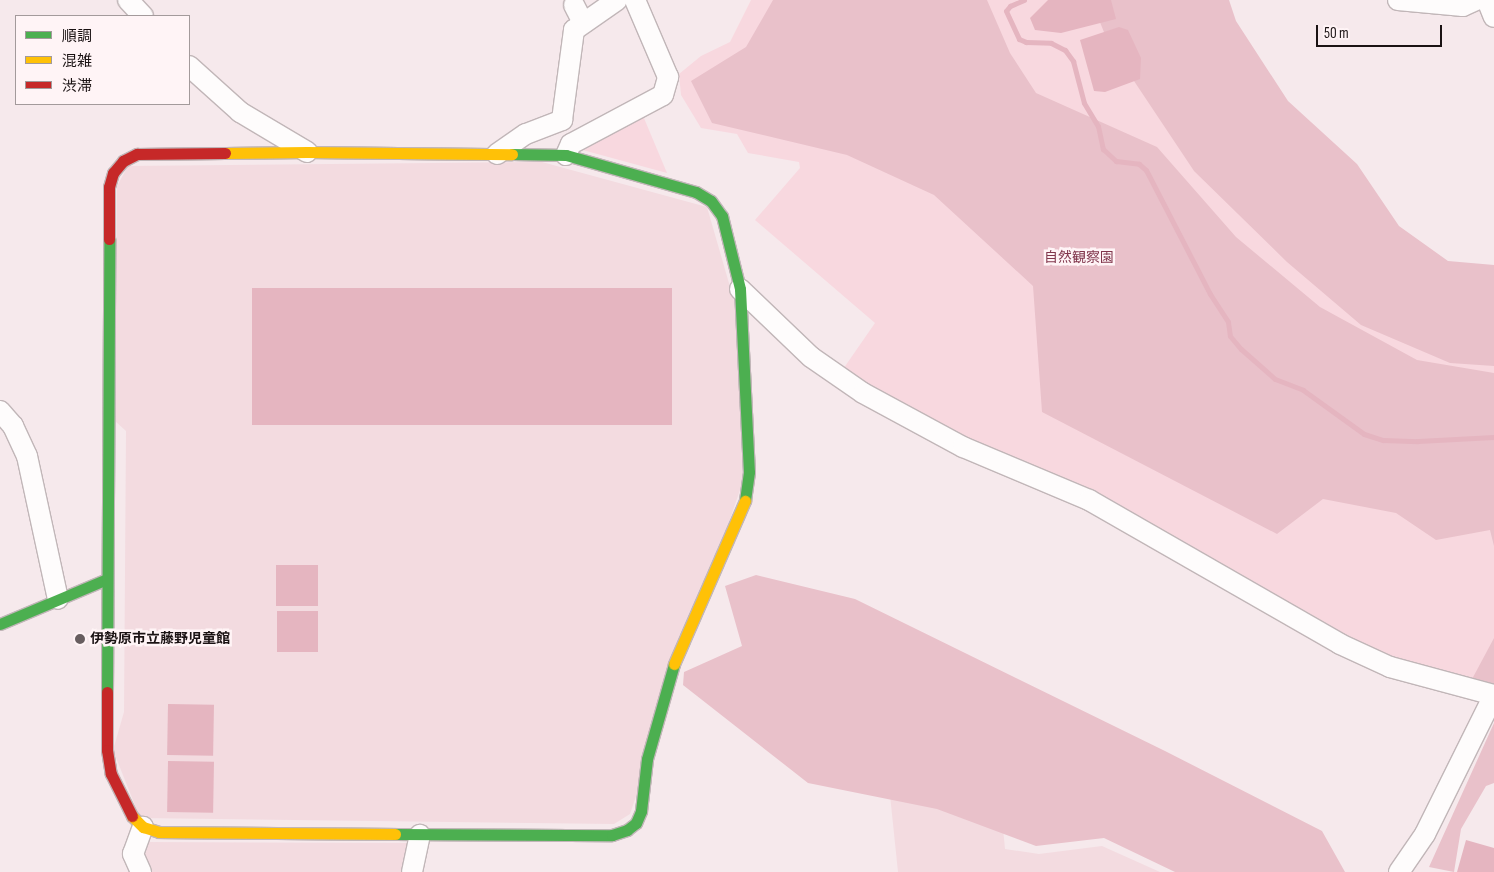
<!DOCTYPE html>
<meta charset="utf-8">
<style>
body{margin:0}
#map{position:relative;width:1494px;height:872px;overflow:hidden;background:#f6e9ec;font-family:"Sofia Sans Condensed","Noto Sans JP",sans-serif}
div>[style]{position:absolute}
.built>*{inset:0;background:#f3dbe0}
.green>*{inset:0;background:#f8d8df}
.forest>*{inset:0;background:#e9c1ca}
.water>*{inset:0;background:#e5b5c0;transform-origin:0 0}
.stream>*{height:5px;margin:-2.5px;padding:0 2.5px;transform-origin:2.5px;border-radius:2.5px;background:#e5b5c0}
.roads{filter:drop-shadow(1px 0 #c1b6b8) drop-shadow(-1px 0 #c1b6b8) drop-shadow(0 1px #c1b6b8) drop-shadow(0 -1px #c1b6b8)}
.street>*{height:20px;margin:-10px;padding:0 10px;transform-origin:10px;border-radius:10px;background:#fefcfc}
.fast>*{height:11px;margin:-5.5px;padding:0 5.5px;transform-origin:5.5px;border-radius:5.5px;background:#4caf50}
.slow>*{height:11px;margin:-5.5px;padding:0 5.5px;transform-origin:5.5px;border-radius:5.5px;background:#ffc107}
.jam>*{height:11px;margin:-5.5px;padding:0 5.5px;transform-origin:5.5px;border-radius:5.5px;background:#c62828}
.dots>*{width:14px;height:14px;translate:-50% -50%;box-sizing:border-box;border:2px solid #fff4f6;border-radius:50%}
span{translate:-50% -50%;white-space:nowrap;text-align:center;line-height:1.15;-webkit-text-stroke:5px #fff4f6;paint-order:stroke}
.park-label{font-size:14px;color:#81364c}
.poi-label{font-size:14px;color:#1a1213;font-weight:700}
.left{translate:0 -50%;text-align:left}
.legend{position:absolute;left:15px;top:15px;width:175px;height:90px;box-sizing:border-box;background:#fff4f6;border:1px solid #a39a9b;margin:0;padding:6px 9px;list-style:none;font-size:15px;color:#1a1213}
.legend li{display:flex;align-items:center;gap:10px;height:25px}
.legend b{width:25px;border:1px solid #a39a9b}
.scale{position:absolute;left:1316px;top:25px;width:126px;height:22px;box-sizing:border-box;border:2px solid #1a1213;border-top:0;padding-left:6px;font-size:15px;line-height:18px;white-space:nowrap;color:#1a1213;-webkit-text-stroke:4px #fff4f6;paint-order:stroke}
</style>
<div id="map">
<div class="built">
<div style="clip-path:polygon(542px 162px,707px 207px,735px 304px,743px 481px,630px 814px,614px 824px,140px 818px,113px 750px,124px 712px,126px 431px,115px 421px,117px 186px,128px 166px)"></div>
<div style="clip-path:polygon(888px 776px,1001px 807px,1005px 849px,1039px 854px,1102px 846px,1160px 872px,898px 872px)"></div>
<div style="clip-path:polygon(145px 842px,409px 843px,405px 872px,147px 872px,142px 848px)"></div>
</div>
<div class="green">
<div style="clip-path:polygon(751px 0,1165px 0,1494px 359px,1494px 689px,1387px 661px,955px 439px,839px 375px,875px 323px,755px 220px,800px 168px,799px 162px,748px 153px,737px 134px,701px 128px,681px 95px,679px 74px,701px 56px,730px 42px)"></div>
<div style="clip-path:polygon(641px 111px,667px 173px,579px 149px)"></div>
</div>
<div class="forest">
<div style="clip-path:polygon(773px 0,987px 0,1010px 53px,1036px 93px,1157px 147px,1236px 237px,1320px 307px,1417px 360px,1494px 373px,1494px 546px,1490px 530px,1436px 540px,1396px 513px,1323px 499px,1277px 534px,1042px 412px,1033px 286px,934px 195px,847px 155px,712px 123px,691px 81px,746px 47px)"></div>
<div style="clip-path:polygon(1091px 0,1229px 0,1236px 21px,1288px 101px,1357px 164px,1399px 226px,1448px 261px,1494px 265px,1494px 366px,1450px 363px,1361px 325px,1287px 262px,1194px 171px,1108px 42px)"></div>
<div style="clip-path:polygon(756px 575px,855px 599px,1165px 751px,1322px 831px,1345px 872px,1175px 872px,1104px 838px,1036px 846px,937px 809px,808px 783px,683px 685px,684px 672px,742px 646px,725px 586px)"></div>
<div style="clip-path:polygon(1494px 638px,1494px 684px,1471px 681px)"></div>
<div style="clip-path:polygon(1494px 723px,1494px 783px,1486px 786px,1461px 829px,1454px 872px,1429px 867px)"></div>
</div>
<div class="water">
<div style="clip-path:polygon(1048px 0,1111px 0,1116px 19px,1061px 33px,1035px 30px,1030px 18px)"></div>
<div style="clip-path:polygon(1119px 27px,1128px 30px,1141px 58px,1140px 79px,1105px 92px,1094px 91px,1080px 40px)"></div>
<div style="left:252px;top:288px;width:420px;height:137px"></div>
<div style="left:318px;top:565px;width:41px;height:42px;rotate:90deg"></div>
<div style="left:318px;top:611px;width:41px;height:41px;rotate:90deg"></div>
<div style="left:168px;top:704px;width:46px;height:51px;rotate:1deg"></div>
<div style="left:168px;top:761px;width:46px;height:51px;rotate:1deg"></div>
<div style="clip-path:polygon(1466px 840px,1494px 848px,1494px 872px,1457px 872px)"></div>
</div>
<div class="stream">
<div style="left:1024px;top:0;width:15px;rotate:157deg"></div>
<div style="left:1010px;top:6px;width:6px;rotate:129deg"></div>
<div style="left:1006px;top:11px;width:31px;rotate:65deg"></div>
<div style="left:1019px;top:39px;width:8px;rotate:23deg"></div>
<div style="left:1026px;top:42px;width:25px;rotate:2deg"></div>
<div style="left:1051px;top:43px;width:16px;rotate:27deg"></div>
<div style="left:1065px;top:50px;width:14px;rotate:54deg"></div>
<div style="left:1073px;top:61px;width:43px;rotate:75.3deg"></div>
<div style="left:1084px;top:103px;width:27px;rotate:59deg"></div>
<div style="left:1098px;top:126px;width:24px;rotate:78deg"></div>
<div style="left:1103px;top:149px;width:18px;rotate:43deg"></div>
<div style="left:1116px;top:161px;width:23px;rotate:7deg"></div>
<div style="left:1139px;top:164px;width:9px;rotate:41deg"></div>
<div style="left:1146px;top:170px;width:140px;rotate:62.7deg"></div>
<div style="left:1210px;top:294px;width:33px;rotate:57deg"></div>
<div style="left:1228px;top:322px;width:14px;rotate:82deg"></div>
<div style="left:1230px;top:336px;width:17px;rotate:50deg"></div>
<div style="left:1241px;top:349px;width:45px;rotate:41.4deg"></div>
<div style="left:1275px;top:379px;width:30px;rotate:21deg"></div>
<div style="left:1303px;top:390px;width:75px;rotate:35.8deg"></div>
<div style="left:1364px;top:434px;width:20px;rotate:18deg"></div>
<div style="left:1383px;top:440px;width:35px;rotate:2deg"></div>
<div style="left:1418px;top:441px;width:76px;rotate:-3deg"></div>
</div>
<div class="roads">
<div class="street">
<div style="left:128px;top:0;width:22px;rotate:47deg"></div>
<div style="left:1398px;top:0;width:65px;rotate:5.3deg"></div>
<div style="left:1463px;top:6px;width:14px;rotate:-25deg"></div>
<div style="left:1487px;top:0;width:18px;rotate:68deg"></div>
<div style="left:574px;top:5px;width:20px;rotate:63deg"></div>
<div style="left:189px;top:66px;width:69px;rotate:42deg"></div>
<div style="left:240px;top:112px;width:78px;rotate:30.8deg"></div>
<div style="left:497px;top:154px;width:35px;rotate:-35deg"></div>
<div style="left:526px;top:134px;width:39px;rotate:-21deg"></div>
<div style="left:562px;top:120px;width:91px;rotate:-82.4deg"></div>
<div style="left:574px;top:30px;width:52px;rotate:-34.9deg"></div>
<div style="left:566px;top:155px;width:12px;rotate:-66deg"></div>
<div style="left:571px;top:144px;width:104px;rotate:-28deg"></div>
<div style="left:663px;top:95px;width:19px;rotate:-74deg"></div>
<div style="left:668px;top:77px;width:84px;rotate:-113.2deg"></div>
<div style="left:740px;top:289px;width:98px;rotate:43.8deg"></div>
<div style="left:811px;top:357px;width:63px;rotate:34.7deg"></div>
<div style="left:863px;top:393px;width:114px;rotate:28.4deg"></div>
<div style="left:963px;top:447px;width:137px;rotate:22.8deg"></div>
<div style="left:1089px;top:500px;width:289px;rotate:29.8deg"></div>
<div style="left:1340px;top:644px;width:55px;rotate:24.7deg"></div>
<div style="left:1390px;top:667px;width:108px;rotate:15.1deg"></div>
<div style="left:0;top:411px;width:20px;rotate:49deg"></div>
<div style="left:13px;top:426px;width:33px;rotate:65deg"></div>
<div style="left:27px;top:456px;width:146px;rotate:77.8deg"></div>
<div style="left:141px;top:872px;width:20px;rotate:-114deg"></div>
<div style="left:133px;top:854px;width:29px;rotate:-70deg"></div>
<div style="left:412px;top:872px;width:38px;rotate:-78deg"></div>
<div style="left:1399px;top:872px;width:46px;rotate:-55.6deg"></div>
<div style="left:1425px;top:834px;width:155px;rotate:-63.6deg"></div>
</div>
<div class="fast">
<div style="left:512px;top:154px;width:54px;rotate:1.1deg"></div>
<div style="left:566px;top:155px;width:135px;rotate:15.9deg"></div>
<div style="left:696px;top:192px;width:17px;rotate:31deg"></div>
<div style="left:711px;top:201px;width:19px;rotate:54deg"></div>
<div style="left:722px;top:216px;width:75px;rotate:76.1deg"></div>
<div style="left:740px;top:289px;width:183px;rotate:87.2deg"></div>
<div style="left:749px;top:472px;width:29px;rotate:98deg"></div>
<div style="left:0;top:624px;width:116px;rotate:-22.8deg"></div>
<div style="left:107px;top:692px;width:453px;rotate:-89.7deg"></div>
<div style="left:395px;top:834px;width:217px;rotate:0.3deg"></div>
<div style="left:612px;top:835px;width:16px;rotate:-18deg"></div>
<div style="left:627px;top:830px;width:11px;rotate:-38deg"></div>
<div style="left:636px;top:823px;width:13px;rotate:-67deg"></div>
<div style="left:641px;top:811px;width:52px;rotate:-83.4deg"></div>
<div style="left:647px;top:759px;width:99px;rotate:-74.1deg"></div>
</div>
<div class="slow">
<div style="left:307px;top:152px;width:205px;rotate:0.6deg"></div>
<div style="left:225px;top:153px;width:82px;rotate:-0.7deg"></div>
<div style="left:674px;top:664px;width:178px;rotate:-66.5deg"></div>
<div style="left:132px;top:816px;width:16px;rotate:45deg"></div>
<div style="left:143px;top:827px;width:17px;rotate:17deg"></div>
<div style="left:159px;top:832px;width:236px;rotate:0.5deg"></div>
</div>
<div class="jam">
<div style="left:109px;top:239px;width:52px;rotate:-90deg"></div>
<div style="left:109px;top:187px;width:15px;rotate:-74deg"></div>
<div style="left:113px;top:173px;width:16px;rotate:-50deg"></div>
<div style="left:123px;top:161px;width:16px;rotate:-27deg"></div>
<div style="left:137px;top:154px;width:88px;rotate:-0.7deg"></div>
<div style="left:107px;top:692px;width:58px;rotate:90deg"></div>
<div style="left:107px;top:750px;width:24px;rotate:81deg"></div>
<div style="left:111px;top:774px;width:47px;rotate:63.4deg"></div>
</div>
</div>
<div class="dots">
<div style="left:80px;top:639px;background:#675d5f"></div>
</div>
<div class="park-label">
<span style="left:1079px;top:258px">自然観察園</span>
</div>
<div class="poi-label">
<span class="left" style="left:90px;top:639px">伊勢原市立藤野児童館</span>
</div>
<ul class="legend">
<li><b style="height:6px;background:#4caf50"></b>順調</li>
<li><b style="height:6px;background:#ffc107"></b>混雑</li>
<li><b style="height:6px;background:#c62828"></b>渋滞</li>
</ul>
<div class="scale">50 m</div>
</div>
